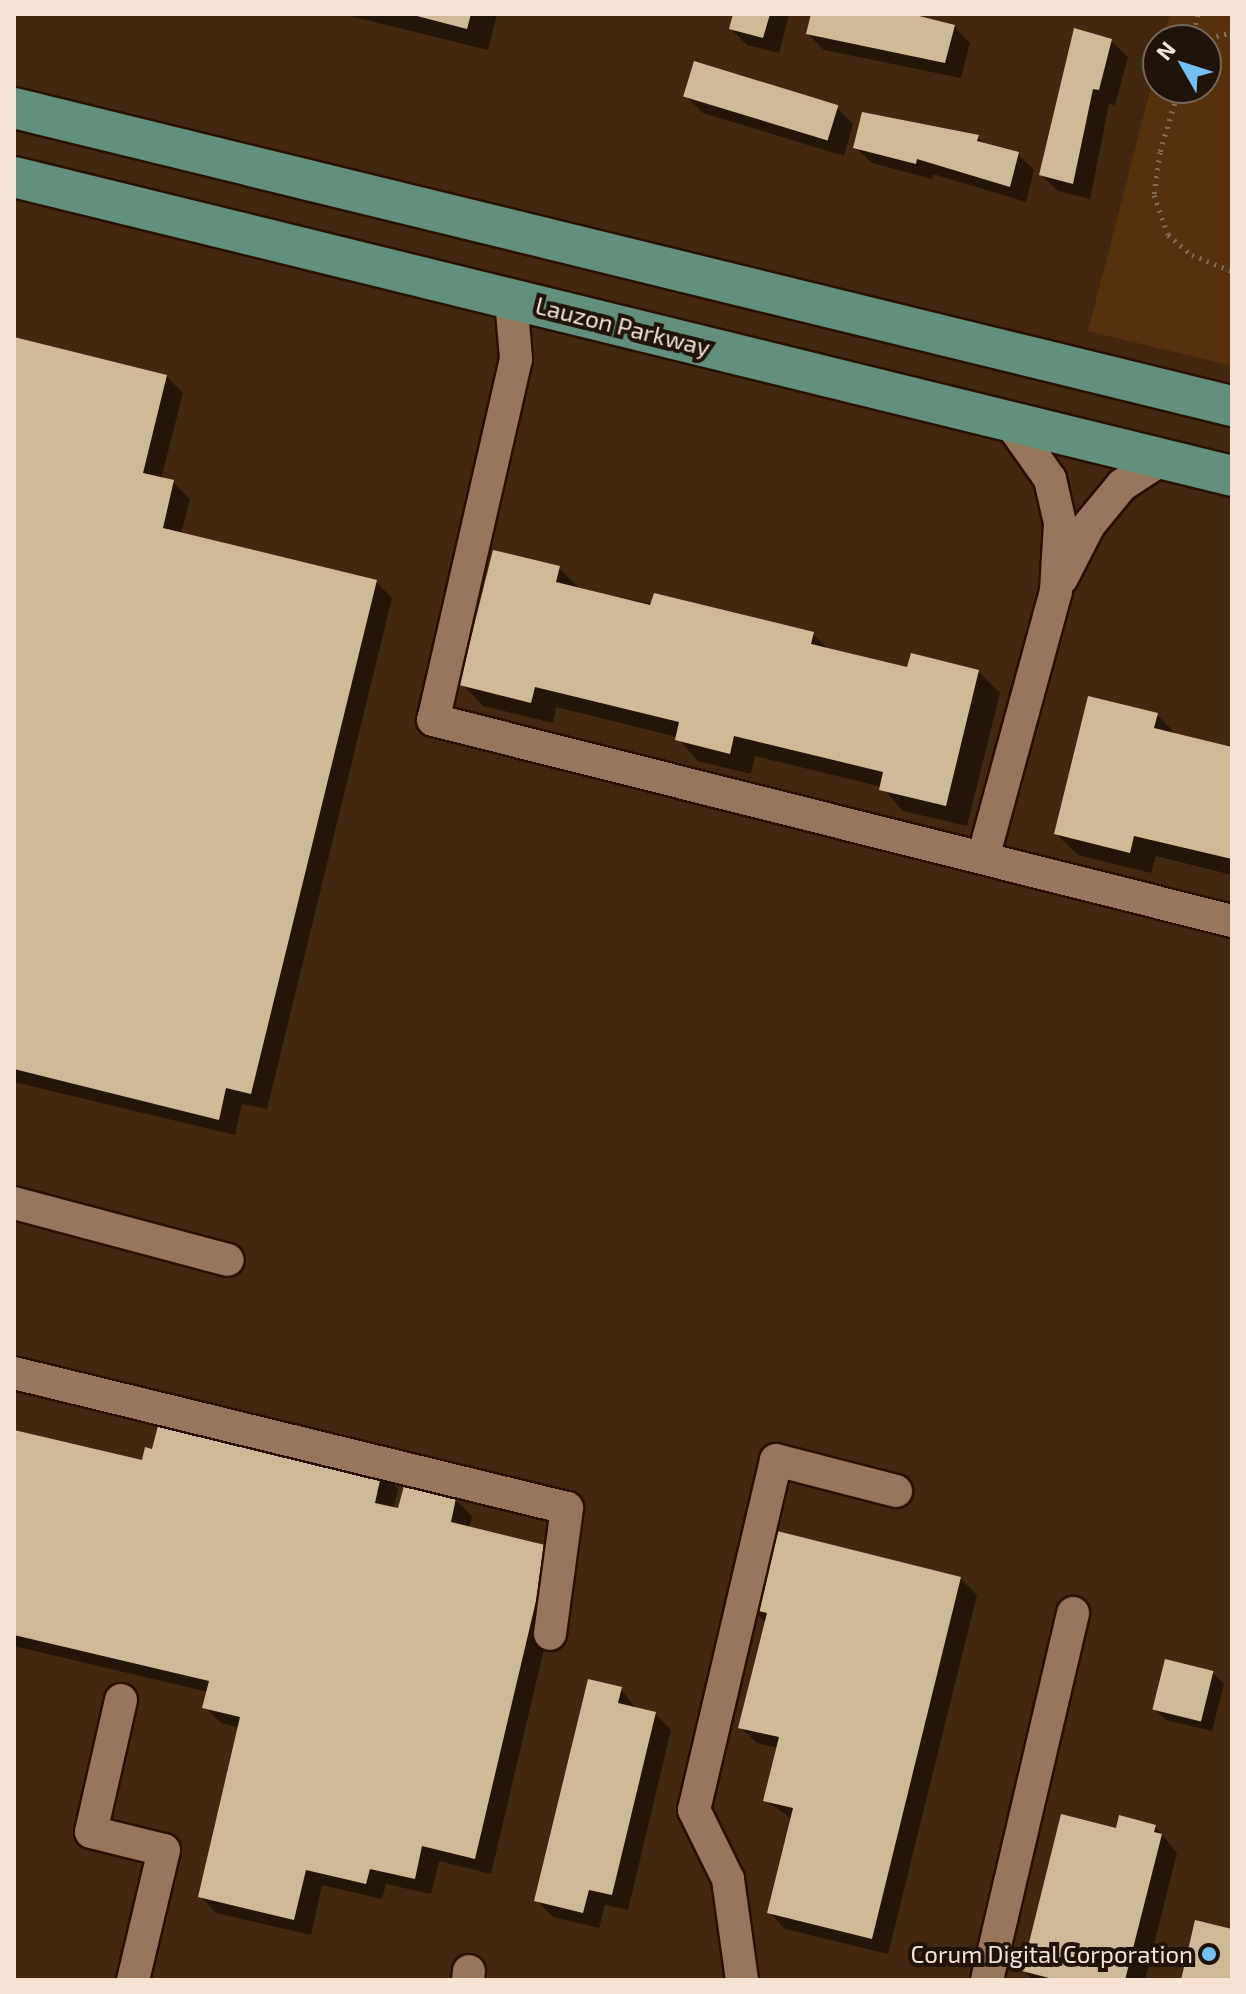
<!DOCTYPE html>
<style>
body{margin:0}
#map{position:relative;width:1246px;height:1994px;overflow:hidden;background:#422810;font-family:"Exo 2",sans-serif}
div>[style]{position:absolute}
.green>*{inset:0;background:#57310b}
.shadow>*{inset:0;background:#0007}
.building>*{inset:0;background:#cfba97;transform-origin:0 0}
.path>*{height:5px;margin-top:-2.5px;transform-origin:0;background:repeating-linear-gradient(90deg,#826a56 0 2px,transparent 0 8px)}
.roads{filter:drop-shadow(2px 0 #281000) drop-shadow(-2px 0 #281000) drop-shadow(0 2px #281000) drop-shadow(0 -2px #281000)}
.minor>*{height:32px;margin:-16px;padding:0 16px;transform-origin:16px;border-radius:16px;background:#96775d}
.major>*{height:40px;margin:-20px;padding:0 20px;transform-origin:20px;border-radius:20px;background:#63907c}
.dots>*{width:22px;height:22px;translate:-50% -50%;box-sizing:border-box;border:4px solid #20140a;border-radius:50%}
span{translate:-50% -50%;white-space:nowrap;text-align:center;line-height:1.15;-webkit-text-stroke:8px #20140a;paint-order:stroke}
.street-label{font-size:24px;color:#f5e3d6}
.poi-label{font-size:24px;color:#f5e3d6}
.right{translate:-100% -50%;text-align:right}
.frame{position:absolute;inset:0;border:16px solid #f5e3d6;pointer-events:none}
.north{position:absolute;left:1142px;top:24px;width:80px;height:80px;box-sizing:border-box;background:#20140a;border:2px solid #75675c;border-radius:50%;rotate:309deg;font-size:22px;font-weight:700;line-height:32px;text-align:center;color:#f5e3d6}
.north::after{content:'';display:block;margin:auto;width:28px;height:36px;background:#74c0f6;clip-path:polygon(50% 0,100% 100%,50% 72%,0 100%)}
</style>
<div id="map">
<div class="green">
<div style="clip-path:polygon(1170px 14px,1232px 14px,1232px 366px,1088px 331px,1158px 60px,1158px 88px,1206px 88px,1206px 40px,1163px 40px)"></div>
</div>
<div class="shadow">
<div style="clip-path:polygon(342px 14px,497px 14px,488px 50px)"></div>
<div style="clip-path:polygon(735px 14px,789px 14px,779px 53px,747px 45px,731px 29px)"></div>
<div style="clip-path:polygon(813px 14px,885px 14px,954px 26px,970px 43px,961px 78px,824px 50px,808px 34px)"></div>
<div style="clip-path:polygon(1111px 41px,1128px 57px,1115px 105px,1109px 104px,1090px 199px,1058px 191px,1041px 175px)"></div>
<div style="clip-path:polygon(687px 97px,836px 107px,853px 124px,844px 156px,703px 113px)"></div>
<div style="clip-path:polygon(978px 137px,986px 146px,1018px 154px,1034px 170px,1026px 202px,933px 174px,932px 179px,872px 163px,855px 147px)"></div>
<div style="clip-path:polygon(14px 339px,166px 376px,183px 393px,161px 479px,173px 482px,190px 499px,181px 534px,376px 582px,392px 598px,267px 1109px,242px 1104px,235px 1135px,14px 1082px)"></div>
<div style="clip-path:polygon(559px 568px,581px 590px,813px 634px,829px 650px,908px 670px,978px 671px,1000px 693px,967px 826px,903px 811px,882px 787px,755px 756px,751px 774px,698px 761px,677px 737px,556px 707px,553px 723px,483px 706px,462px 684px)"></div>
<div style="clip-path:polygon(1157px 715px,1178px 736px,1232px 749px,1232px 875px,1156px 856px,1151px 873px,1078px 855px,1056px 834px)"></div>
<div style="clip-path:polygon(14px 1432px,143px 1462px,381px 1473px,398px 1489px,393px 1509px,455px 1500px,472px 1516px,469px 1529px,564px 1564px,491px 1874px,439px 1861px,431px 1894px,386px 1884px,382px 1899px,322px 1885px,311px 1935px,216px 1913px,200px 1896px,240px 1728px,221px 1723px,205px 1707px,208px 1692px,14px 1646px)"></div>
<div style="clip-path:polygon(960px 1578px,977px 1595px,888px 1954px,785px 1929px,769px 1912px,792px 1819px,765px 1800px,778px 1748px,757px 1743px,740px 1727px,766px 1623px,752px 1609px)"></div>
<div style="clip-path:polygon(1213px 1673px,1224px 1684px,1212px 1731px,1166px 1720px,1155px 1709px)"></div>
<div style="clip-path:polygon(621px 1689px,636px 1709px,655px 1714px,671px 1730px,628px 1910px,605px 1905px,599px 1928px,553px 1917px,536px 1900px)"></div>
<div style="clip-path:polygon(1155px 1826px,1177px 1853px,1145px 1980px,1033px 1980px,1024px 1971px,1118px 1830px)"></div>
</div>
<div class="building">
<div style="clip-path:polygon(409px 14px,471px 14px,467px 29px)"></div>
<div style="clip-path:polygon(733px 14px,770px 14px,763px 38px,729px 29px)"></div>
<div style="clip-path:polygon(811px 14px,911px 14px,955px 25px,945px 63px,806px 34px)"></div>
<div style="clip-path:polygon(1074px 28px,1112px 39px,1099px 90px,1093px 89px,1073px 184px,1039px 175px)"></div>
<div style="left:694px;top:61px;width:151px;height:37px;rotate:17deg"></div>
<div style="clip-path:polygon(862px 112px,979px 135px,977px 141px,1019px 152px,1010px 187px,917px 159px,916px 164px,853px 148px)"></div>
<div style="clip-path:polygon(14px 337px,167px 375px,143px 473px,174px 480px,163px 528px,377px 580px,251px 1094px,226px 1088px,219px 1120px,14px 1069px)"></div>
<div style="clip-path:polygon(493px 550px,560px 566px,556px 582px,650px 605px,654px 593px,814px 632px,811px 644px,907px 667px,911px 653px,979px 670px,946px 806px,879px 790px,883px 772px,734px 736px,730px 754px,675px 740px,679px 722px,535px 687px,531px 703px,459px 685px)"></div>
<div style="clip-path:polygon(1088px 696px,1158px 713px,1154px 728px,1232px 747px,1232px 859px,1134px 836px,1130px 853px,1054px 834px)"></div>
<div style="clip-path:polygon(160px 1418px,382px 1471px,375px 1503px,398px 1508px,404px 1486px,456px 1498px,451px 1522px,549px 1546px,475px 1859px,422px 1846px,415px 1879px,370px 1869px,366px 1884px,306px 1870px,294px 1920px,198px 1897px,240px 1717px,202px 1708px,209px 1681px,14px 1635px,14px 1430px,142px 1460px,145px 1447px,152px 1449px)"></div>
<div style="clip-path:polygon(769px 1529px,961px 1577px,872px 1939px,767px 1913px,793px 1808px,763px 1801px,779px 1737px,738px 1728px,767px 1613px,750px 1609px)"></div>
<div style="left:1165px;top:1659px;width:50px;height:52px;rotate:14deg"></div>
<div style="clip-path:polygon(588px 1679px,622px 1687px,618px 1703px,656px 1712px,612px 1895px,589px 1890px,583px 1913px,534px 1901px)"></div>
<div style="clip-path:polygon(1061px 1814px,1116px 1828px,1119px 1815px,1156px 1825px,1154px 1832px,1162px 1834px,1125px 1980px,1057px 1980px,1022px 1971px)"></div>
<div style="clip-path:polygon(1195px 1920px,1232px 1929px,1232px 1980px,1181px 1980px)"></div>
</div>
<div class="path">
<div style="left:1192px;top:40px;width:27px;rotate:-77deg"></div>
<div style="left:1201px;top:40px;width:32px;rotate:-14deg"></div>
<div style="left:1179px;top:88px;width:67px;rotate:106.5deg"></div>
<div style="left:1160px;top:152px;width:43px;rotate:97.9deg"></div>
<div style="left:1154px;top:195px;width:42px;rotate:70.7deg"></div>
<div style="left:1168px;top:235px;width:31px;rotate:40deg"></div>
<div style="left:1192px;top:255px;width:43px;rotate:21.8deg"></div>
</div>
<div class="roads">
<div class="minor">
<div style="left:511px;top:299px;width:60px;rotate:85.2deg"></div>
<div style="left:516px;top:359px;width:370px;rotate:102.9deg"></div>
<div style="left:433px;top:720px;width:824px;rotate:14.12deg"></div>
<div style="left:1062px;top:578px;width:59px;rotate:-63deg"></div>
<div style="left:1089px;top:525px;width:52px;rotate:-50.5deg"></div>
<div style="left:1122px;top:485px;width:48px;rotate:-33deg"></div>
<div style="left:983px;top:858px;width:277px;rotate:-74.7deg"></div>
<div style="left:1056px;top:591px;width:68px;rotate:-86.6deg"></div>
<div style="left:1060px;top:523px;width:45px;rotate:-102.8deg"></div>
<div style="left:1050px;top:479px;width:71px;rotate:-125.3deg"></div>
<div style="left:14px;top:1203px;width:221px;rotate:14.9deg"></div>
<div style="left:14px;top:1373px;width:569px;rotate:13.72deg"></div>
<div style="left:567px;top:1508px;width:127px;rotate:97.7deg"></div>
<div style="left:121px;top:1700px;width:135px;rotate:102.8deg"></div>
<div style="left:91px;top:1832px;width:75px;rotate:13.9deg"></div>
<div style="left:164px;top:1850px;width:134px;rotate:103.4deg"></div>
<div style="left:468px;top:1980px;width:9px;rotate:-84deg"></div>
<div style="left:742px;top:1980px;width:102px;rotate:-97.9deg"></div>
<div style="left:728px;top:1879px;width:77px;rotate:-116.2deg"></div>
<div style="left:694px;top:1810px;width:359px;rotate:-76.8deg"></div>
<div style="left:776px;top:1460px;width:124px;rotate:14.5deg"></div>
<div style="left:987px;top:1980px;width:377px;rotate:-76.8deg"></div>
</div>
<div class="major">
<div style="left:14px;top:108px;width:1254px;rotate:13.75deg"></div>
<div style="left:14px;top:177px;width:1254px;rotate:13.79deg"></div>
</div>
</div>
<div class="dots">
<div style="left:1209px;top:1954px;background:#74c0f6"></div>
</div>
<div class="street-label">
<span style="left:623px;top:326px;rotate:14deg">Lauzon Parkway</span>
</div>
<div class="poi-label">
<span class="right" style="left:1193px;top:1954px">Corum Digital Corporation</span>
</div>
<div class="frame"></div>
<div class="north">N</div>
</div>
